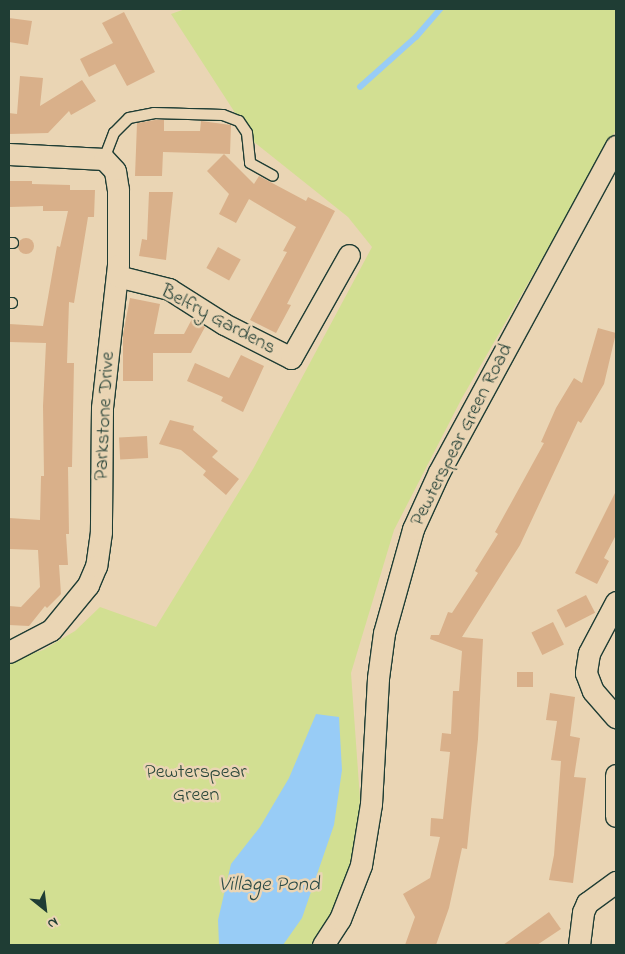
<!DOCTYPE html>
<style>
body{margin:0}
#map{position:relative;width:625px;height:954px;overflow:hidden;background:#ead5b4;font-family:"Indie Flower",sans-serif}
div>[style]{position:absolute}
.green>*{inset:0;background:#d2df92}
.water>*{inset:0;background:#98ccf6}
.stream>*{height:5.5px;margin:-2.75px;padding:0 2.75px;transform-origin:2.75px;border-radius:2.75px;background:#98ccf6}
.building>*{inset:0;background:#d9b08a;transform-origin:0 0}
.round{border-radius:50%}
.roads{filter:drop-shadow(1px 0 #1f3d34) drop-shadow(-1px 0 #1f3d34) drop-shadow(0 1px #1f3d34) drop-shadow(0 -1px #1f3d34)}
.lane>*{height:10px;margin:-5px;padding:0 5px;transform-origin:5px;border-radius:5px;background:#ead5b4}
.street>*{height:21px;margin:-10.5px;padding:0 10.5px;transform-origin:10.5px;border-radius:10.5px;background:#ead5b4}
span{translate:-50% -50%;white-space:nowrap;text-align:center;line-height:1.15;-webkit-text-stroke:5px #ead5b4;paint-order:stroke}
.street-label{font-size:20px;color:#1f3d34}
.park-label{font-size:20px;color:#284539}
.water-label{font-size:21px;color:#2b4b47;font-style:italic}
.frame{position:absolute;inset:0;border:10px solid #1f3d34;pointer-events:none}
.north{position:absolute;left:20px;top:884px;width:50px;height:50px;-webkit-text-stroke:4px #ead5b4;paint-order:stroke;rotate:151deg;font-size:14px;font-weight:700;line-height:20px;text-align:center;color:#1f3d34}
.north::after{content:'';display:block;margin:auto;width:18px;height:22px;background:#1f3d34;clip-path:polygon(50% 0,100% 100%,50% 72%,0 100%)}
</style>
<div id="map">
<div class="green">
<div style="clip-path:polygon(185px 9px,616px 9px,616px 130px,462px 398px,394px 530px,351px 673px,360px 799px,358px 865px,316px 945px,9px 945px,9px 661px,43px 650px,75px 631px,100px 607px,156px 627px,253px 469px,372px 247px,348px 217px,254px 142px,171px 14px)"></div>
</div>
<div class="water">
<div style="clip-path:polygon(316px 714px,339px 717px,342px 770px,334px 825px,302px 918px,283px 945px,219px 945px,218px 920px,231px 864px,260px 827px,289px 778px)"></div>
</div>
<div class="stream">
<div style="left:360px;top:87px;width:75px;rotate:-41.8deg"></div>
<div style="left:416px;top:37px;width:37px;rotate:-49deg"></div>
</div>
<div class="building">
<div style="clip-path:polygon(124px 12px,155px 72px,127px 86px,115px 64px,89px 77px,80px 59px,113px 43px,102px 23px)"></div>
<div style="clip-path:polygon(9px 18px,32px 21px,28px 45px,9px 42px)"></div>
<div style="clip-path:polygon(20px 76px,43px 78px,40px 106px,82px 80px,96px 101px,71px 115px,69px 111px,48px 133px,9px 134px,9px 113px,17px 114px)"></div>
<div style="clip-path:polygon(155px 120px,164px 120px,164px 131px,200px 131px,201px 121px,231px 125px,230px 154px,163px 152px,162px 176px,135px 176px,137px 123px)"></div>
<div style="clip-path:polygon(224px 154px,254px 184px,259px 176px,306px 201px,308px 197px,335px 211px,287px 304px,291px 305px,276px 333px,250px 320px,287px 252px,283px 251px,296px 227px,249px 199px,236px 223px,219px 214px,229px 194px,207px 171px)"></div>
<div style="clip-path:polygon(9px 181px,32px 181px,32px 184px,70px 185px,70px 190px,95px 190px,94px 217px,88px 217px,74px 303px,69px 302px,67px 363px,74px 363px,72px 467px,68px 467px,69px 534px,66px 534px,68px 565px,59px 565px,61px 594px,47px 608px,45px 606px,29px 626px,9px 625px,9px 606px,21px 607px,40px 587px,38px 550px,9px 549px,9px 518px,40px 520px,41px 476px,44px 476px,43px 406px,46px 343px,9px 342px,9px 324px,43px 326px,57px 246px,60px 247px,68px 211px,43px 211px,43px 206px,9px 207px)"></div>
<div style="clip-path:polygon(149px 192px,173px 192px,166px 260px,139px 256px,142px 239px,147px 240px)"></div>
<div class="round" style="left:18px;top:238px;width:16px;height:16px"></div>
<div style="left:218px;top:247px;width:26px;height:24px;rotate:29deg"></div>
<div style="clip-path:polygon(130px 298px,160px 304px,154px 334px,184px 334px,192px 319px,205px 327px,191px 353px,153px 353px,153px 381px,123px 381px,123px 334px)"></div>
<div style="clip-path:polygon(598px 328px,616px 333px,604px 384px,581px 423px,578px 421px,520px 545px,462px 637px,483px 639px,478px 739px,467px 849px,462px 848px,449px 908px,436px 945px,405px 945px,415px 917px,403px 894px,430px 878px,440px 837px,430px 836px,431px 818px,443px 819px,450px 752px,440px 751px,442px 733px,451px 734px,453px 691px,459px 691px,462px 651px,430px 639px,431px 635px,439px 635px,448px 612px,452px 613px,478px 573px,475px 571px,498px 534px,495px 532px,544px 443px,541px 442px,556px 408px,574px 378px,582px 383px)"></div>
<div style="clip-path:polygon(241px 355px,264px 366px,243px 412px,221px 401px,223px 397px,187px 381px,195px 363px,229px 378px)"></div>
<div style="clip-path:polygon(170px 420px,194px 426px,193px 430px,218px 451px,212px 457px,239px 479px,226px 495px,203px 475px,206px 471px,181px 450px,159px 444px)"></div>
<div style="left:147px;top:436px;width:22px;height:28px;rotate:87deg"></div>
<div style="clip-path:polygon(616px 491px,616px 535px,604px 558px,609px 561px,597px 584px,575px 573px)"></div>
<div style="left:586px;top:595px;width:20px;height:33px;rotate:63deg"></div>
<div style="left:553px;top:622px;width:25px;height:24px;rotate:64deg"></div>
<div style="left:517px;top:672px;width:16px;height:15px"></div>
<div style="clip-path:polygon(550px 693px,575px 697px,570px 736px,580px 738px,574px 777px,586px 778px,573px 883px,549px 880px,554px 855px,561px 761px,551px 760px,557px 721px,546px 720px)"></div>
<div style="clip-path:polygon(549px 912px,561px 929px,537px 945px,503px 945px)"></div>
</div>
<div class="roads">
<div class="lane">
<div style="left:104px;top:159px;width:28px;rotate:-69deg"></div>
<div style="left:114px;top:133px;width:21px;rotate:-45deg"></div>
<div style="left:129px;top:118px;width:25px;rotate:-11deg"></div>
<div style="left:154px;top:113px;width:69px;rotate:1.7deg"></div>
<div style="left:223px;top:115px;width:17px;rotate:21deg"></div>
<div style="left:239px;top:121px;width:14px;rotate:56deg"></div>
<div style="left:247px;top:133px;width:30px;rotate:84deg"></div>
<div style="left:250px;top:163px;width:26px;rotate:29deg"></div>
<div style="left:9px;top:243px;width:4px"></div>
<div style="left:9px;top:303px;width:3px"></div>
</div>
<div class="street">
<div style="left:9px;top:154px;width:95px;rotate:3deg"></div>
<div style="left:104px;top:159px;width:16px;rotate:47deg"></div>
<div style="left:115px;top:171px;width:18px;rotate:81deg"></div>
<div style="left:118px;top:189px;width:76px;rotate:90deg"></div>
<div style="left:118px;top:265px;width:143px;rotate:96.4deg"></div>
<div style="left:102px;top:407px;width:125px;rotate:90.5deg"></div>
<div style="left:101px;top:532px;width:34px;rotate:98deg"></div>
<div style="left:96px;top:566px;width:21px;rotate:113deg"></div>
<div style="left:88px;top:585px;width:58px;rotate:129.4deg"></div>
<div style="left:51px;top:630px;width:47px;rotate:152.4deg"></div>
<div style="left:117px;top:276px;width:54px;rotate:14deg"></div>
<div style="left:169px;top:289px;width:65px;rotate:32.5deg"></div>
<div style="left:224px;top:324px;width:75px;rotate:26.9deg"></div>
<div style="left:291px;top:358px;width:118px;rotate:-60.6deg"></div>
<div style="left:616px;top:602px;width:58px;rotate:117.9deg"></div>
<div style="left:589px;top:653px;width:20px;rotate:99deg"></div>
<div style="left:586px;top:673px;width:19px;rotate:69deg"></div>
<div style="left:593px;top:691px;width:35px;rotate:49deg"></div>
<div style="left:616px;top:775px;width:41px;rotate:90deg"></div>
<div style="left:323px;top:945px;width:31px;rotate:-57deg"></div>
<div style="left:340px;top:919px;width:58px;rotate:-68.7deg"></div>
<div style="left:361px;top:865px;width:62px;rotate:-80.7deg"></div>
<div style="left:371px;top:804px;width:126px;rotate:-86.8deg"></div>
<div style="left:378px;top:678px;width:45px;rotate:-82.4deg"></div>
<div style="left:384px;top:633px;width:108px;rotate:-74.4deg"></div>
<div style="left:413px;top:529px;width:63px;rotate:-65.5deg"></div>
<div style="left:439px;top:472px;width:371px;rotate:-61.5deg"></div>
<div style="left:579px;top:945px;width:33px;rotate:-83deg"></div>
<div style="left:583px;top:912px;width:10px;rotate:-66deg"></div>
<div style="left:587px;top:903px;width:36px;rotate:-36deg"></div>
</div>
</div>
<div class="street-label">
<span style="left:218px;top:320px;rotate:28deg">Belfry Gardens</span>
<span style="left:105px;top:416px;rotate:-87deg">Parkstone Drive</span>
<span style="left:462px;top:435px;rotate:-63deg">Pewterspear Green Road</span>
</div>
<div class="park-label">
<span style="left:196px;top:784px">Pewterspear<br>Green</span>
</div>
<div class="water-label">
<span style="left:269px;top:885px">Village Pond</span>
</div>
<div class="frame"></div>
<div class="north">N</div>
</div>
